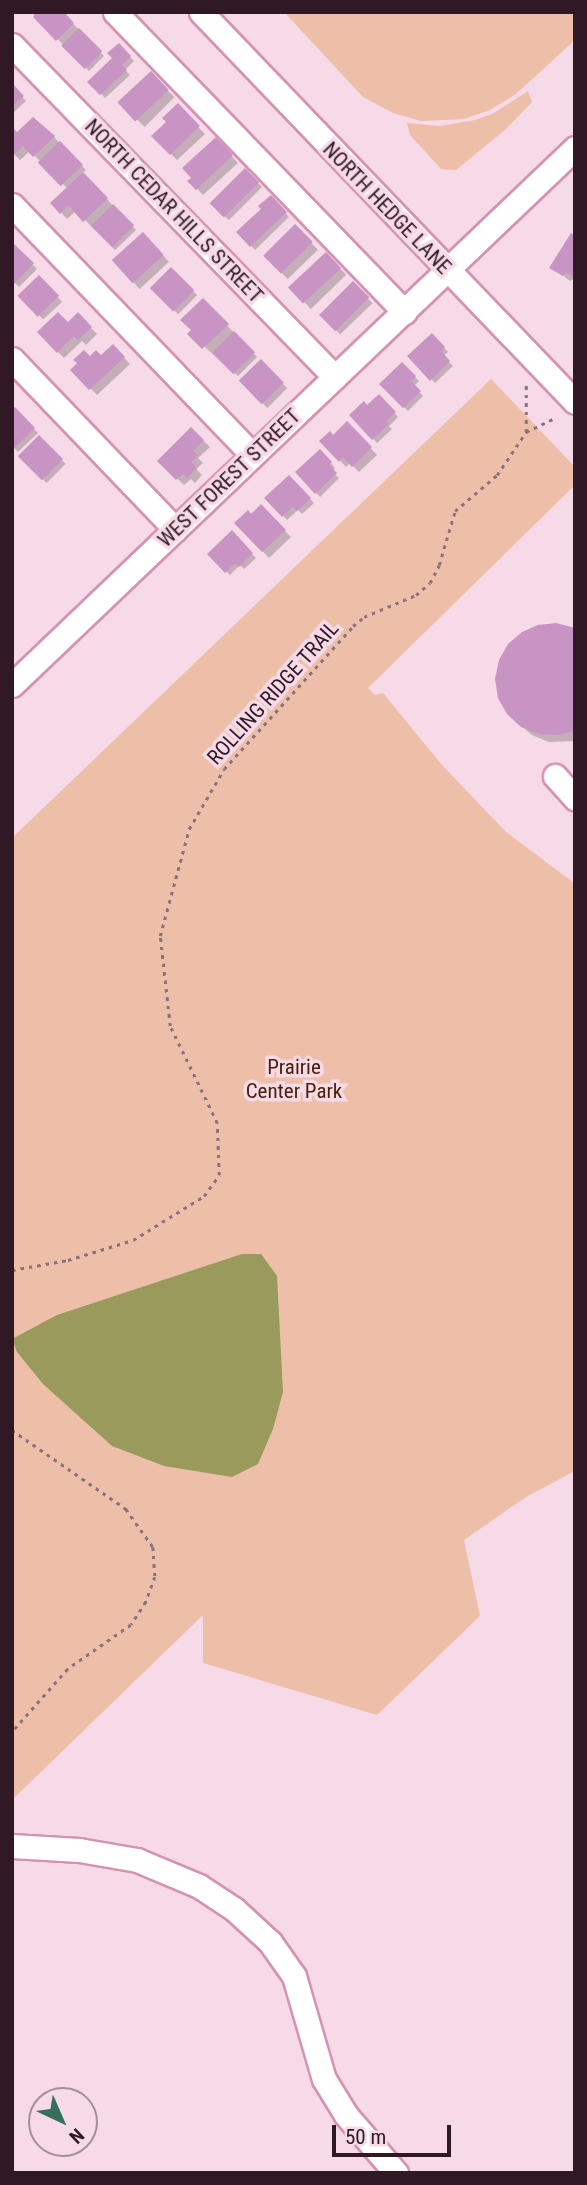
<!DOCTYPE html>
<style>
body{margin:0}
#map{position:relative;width:587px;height:2185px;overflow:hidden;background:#f6dae7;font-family:"Roboto Condensed",sans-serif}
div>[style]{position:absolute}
.green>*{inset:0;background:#edbfa8}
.water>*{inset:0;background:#999a5b}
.shadow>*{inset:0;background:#0003;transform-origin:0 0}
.building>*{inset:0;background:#c794c3;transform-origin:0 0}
.path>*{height:2.5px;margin-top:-1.25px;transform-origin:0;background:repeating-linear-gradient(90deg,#8b717e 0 3.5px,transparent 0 8.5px)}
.roads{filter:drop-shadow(2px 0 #d593b3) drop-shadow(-2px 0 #d593b3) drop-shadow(0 2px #d593b3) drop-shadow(0 -2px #d593b3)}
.minor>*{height:23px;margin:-11.5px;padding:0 11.5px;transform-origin:11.5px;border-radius:11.5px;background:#fff}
span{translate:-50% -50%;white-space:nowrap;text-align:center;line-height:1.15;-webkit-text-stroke:7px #f6dae7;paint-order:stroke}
.street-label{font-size:21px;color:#311825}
.park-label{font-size:21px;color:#482109}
.frame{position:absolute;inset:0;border:14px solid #311825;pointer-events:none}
.north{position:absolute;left:28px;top:2087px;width:70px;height:70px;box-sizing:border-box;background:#f6dae7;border:2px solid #a78c99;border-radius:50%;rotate:136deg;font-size:19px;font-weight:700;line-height:28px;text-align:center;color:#311825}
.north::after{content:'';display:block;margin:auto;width:24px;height:32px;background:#34715c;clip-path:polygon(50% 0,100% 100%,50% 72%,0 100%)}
.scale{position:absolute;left:332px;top:2125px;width:119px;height:32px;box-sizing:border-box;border:4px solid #311825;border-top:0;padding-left:9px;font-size:21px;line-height:24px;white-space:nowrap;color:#311825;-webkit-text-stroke:5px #f6dae7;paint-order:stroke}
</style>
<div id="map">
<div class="green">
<div style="clip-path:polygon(284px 12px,575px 12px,575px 40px,516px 94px,490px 110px,464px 119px,421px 121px,393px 113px,363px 97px)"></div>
<div style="clip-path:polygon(528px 91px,532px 102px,505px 130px,456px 170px,441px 169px,410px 135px,407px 123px,440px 126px,475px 120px,494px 113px)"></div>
<div style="clip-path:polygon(491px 379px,575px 467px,575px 485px,368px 688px,375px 695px,383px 693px,442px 765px,506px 832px,575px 884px,575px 1471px,526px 1497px,464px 1540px,480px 1616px,377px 1715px,203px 1663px,203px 1615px,12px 1800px,12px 838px)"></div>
</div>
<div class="water">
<div style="clip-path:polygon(242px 1254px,261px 1254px,277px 1276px,283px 1392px,273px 1429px,258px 1464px,232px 1477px,164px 1466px,112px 1446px,43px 1384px,17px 1352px,12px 1339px,57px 1315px)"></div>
</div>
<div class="shadow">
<div style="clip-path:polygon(31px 12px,62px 12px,104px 56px,89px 71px)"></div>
<div style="clip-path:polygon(119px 45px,134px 61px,125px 70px,130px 75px,105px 98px,90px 82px,115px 58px)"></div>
<div style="left:151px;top:74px;width:33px;height:42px;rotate:45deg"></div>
<div style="clip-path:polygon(12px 86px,26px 101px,12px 114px)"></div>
<div style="clip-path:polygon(178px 106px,205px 134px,177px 160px,153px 136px,168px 122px)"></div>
<div style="clip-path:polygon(17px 135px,54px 137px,86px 170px,82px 173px,136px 230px,115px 250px,76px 211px,67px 219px,53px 204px,68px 189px,30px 151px,20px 160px,12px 152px)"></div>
<div style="clip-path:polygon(216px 139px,238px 163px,203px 195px,190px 181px)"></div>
<div style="left:245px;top:170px;width:24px;height:47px;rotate:45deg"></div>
<div style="clip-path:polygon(270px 197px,289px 217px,255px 250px,238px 232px,264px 209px)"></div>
<div style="left:295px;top:226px;width:33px;height:42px;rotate:46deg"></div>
<div style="left:143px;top:234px;width:38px;height:40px;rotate:47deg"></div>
<div style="clip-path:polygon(575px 239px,575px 278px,570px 281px,552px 267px)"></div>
<div style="clip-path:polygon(13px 245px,37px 269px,19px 287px,12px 280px)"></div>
<div style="left:326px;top:254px;width:29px;height:49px;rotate:46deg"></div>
<div style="left:171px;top:269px;width:37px;height:27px;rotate:45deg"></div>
<div style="left:39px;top:277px;width:34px;height:26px;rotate:47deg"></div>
<div style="left:353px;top:283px;width:28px;height:45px;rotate:46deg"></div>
<div style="clip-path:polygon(203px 300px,257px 357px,238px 376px,190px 334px)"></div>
<div style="clip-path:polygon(78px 315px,97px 334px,86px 345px,82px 341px,64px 358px,39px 332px,68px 324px)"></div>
<div style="clip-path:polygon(432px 335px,448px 352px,443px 356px,453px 366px,435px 383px,410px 356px)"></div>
<div style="clip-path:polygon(113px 346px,130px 364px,97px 395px,73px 370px,90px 358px,101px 357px)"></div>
<div style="left:261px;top:362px;width:37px;height:28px;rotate:45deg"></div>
<div style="clip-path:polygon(402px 364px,419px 381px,414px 386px,423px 396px,408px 411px,381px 384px)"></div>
<div style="clip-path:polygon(379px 396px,398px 417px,389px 426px,392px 429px,377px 443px,352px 415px,367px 407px)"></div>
<div style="clip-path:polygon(15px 409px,38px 433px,18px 452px,12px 446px)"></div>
<div style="clip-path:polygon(347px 423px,377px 455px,359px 472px,350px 463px,346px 467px,322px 441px,333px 437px)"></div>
<div style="clip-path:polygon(191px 429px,210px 447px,198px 458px,203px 463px,196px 469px,202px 475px,195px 483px,191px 479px,184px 485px,159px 461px)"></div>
<div style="left:39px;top:438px;width:37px;height:27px;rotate:44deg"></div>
<div style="clip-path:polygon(320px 451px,335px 468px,332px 471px,339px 478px,320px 497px,297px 472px)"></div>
<div style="clip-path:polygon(289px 477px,314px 503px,302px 514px,298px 510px,287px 520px,266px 498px)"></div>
<div style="clip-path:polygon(261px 507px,291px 537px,269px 558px,236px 523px)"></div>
<div style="clip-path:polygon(232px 533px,256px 558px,244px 569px,240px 565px,230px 575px,209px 555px)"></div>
<div style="clip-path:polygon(575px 630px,575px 741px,549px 742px,532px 735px,518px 723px)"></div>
</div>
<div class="building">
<div style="clip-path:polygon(38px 12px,64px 12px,74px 23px,56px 41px,33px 17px)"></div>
<div style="left:79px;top:28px;width:33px;height:25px;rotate:45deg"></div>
<div style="clip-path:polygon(119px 43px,131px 56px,122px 65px,127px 70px,100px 95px,87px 82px,112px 58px,107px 53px)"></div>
<div style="left:151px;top:71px;width:26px;height:46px;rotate:47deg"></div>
<div style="clip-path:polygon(12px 83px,24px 96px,12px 106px)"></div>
<div style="clip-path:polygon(178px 103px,200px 126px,170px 155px,151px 136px,166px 122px,162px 118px)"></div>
<div style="clip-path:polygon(33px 117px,55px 136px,33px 157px,23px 146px,12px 156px,12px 127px,17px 132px)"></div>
<div style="clip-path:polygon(216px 137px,233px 155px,196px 190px,187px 181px,191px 178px,182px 168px)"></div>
<div style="left:60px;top:141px;width:33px;height:31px;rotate:46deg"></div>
<div style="left:245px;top:168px;width:20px;height:50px;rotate:45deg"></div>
<div style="clip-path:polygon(83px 172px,108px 198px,83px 222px,68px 205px,60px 214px,50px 203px)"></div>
<div style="clip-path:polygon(271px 195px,287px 212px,250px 247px,236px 232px,261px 209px,258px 206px)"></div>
<div style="left:113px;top:204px;width:30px;height:31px;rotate:45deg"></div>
<div style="left:295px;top:224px;width:25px;height:45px;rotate:45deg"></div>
<div style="left:143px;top:232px;width:31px;height:42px;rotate:48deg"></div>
<div style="clip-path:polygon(571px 233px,575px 236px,575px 278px,566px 272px,563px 276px,549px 268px)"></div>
<div style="clip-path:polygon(12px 242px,34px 263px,14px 284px,12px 282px)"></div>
<div style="left:326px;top:252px;width:22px;height:52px;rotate:47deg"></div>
<div style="left:171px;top:267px;width:33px;height:30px;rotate:45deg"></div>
<div style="left:39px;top:275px;width:29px;height:30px;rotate:46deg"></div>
<div style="left:353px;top:281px;width:23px;height:48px;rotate:45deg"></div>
<div style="clip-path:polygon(203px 298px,229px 324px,202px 349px,187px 334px,191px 330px,180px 320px)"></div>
<div style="clip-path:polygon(58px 312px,68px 322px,78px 312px,92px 327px,78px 340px,74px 336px,57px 353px,37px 332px)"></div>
<div style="left:234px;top:331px;width:30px;height:31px;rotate:45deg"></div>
<div style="clip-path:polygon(432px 333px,445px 347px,441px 351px,450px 361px,430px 381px,407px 356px)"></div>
<div style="clip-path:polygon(113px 344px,125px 357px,89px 390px,70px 370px,77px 363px,73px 360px,84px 350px,90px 356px,96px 350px,101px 355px)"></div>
<div style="left:261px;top:359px;width:33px;height:31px;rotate:46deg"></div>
<div style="clip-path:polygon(402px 362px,416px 376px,411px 381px,421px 391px,403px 408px,379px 384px)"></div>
<div style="clip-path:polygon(379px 394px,396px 412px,386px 421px,389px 424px,372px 440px,349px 415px,364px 401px,367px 405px)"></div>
<div style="clip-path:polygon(15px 407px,35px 428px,12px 450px,12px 409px)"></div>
<div style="clip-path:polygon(347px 421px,372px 447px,352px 467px,343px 457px,339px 462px,319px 441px,330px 431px,333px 435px)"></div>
<div style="clip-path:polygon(191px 427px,204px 440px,193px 451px,198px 455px,191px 462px,197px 468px,187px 478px,183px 474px,176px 480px,157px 461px)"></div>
<div style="left:39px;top:435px;width:34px;height:30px;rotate:45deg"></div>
<div style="clip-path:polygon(320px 449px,332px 462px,329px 465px,337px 473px,315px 494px,295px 472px)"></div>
<div style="clip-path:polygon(289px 475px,311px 498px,297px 511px,293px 507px,282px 517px,264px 498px)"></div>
<div style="clip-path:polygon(261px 504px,286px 530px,262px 552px,234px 523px,248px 510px,251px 514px)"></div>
<div style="clip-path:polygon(232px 530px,253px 553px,239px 567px,235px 563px,225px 573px,207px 554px)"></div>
<div style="clip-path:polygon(556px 623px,575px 628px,575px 731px,557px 735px,539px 734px,521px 727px,507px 714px,498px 698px,495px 679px,499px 660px,508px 644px,522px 632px,538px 625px)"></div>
</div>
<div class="path">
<div style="left:526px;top:432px;width:34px;rotate:-26deg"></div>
<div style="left:12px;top:1270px;width:57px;rotate:-10.1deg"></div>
<div style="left:68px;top:1260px;width:68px;rotate:-17.1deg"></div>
<div style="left:133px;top:1240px;width:84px;rotate:-31.8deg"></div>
<div style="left:204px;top:1196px;width:26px;rotate:-54deg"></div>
<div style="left:219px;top:1175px;width:52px;rotate:-92.2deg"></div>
<div style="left:217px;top:1123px;width:108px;rotate:-115.9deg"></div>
<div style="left:170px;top:1026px;width:91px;rotate:-96.3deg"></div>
<div style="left:160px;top:936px;width:111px;rotate:-74.8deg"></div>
<div style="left:189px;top:829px;width:69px;rotate:-59.7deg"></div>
<div style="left:224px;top:769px;width:193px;rotate:-47.9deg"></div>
<div style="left:353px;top:626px;width:14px;rotate:-39deg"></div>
<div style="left:364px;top:617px;width:56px;rotate:-22.9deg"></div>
<div style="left:416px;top:595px;width:18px;rotate:-41deg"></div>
<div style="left:430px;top:583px;width:20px;rotate:-63deg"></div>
<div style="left:439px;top:565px;width:56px;rotate:-73.5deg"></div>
<div style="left:455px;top:511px;width:55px;rotate:-40.6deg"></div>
<div style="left:497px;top:475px;width:52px;rotate:-56deg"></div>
<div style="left:526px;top:432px;width:49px;rotate:-90deg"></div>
<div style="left:12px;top:1430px;width:139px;rotate:34.7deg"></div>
<div style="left:126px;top:1509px;width:47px;rotate:54.6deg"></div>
<div style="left:153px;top:1547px;width:30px;rotate:86deg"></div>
<div style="left:155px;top:1577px;width:27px;rotate:110deg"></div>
<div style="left:146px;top:1602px;width:27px;rotate:123deg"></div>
<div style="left:131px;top:1625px;width:77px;rotate:145.1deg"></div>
<div style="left:68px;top:1669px;width:84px;rotate:131.6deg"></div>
</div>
<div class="roads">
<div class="minor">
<div style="left:115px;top:12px;width:417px;rotate:46deg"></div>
<div style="left:201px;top:12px;width:540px;rotate:46.2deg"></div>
<div style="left:12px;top:45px;width:463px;rotate:45.8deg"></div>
<div style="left:12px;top:205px;width:347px;rotate:46.1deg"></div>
<div style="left:12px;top:359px;width:236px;rotate:46.2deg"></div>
<div style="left:12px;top:685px;width:778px;rotate:-43.65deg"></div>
<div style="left:555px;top:776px;width:30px;rotate:48deg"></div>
<div style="left:12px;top:1846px;width:67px;rotate:3.4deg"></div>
<div style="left:79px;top:1850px;width:59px;rotate:9.8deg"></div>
<div style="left:137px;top:1860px;width:67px;rotate:22.8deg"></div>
<div style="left:199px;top:1886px;width:42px;rotate:33.3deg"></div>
<div style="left:234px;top:1909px;width:49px;rotate:42.5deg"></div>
<div style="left:270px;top:1942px;width:42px;rotate:54.8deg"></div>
<div style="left:294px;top:1976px;width:107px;rotate:73.8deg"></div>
<div style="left:324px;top:2079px;width:42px;rotate:58.6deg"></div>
<div style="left:346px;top:2115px;width:77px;rotate:49.2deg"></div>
</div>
</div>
<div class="street-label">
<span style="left:387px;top:208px;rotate:46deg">NORTH HEDGE LANE</span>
<span style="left:174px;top:211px;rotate:46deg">NORTH CEDAR HILLS STREET</span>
<span style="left:229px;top:478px;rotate:-44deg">WEST FOREST STREET</span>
<span style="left:273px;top:693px;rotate:-48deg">ROLLING RIDGE TRAIL</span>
</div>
<div class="park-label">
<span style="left:294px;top:1079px">Prairie<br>Center Park</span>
</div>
<div class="frame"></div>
<div class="north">N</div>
<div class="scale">50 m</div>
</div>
